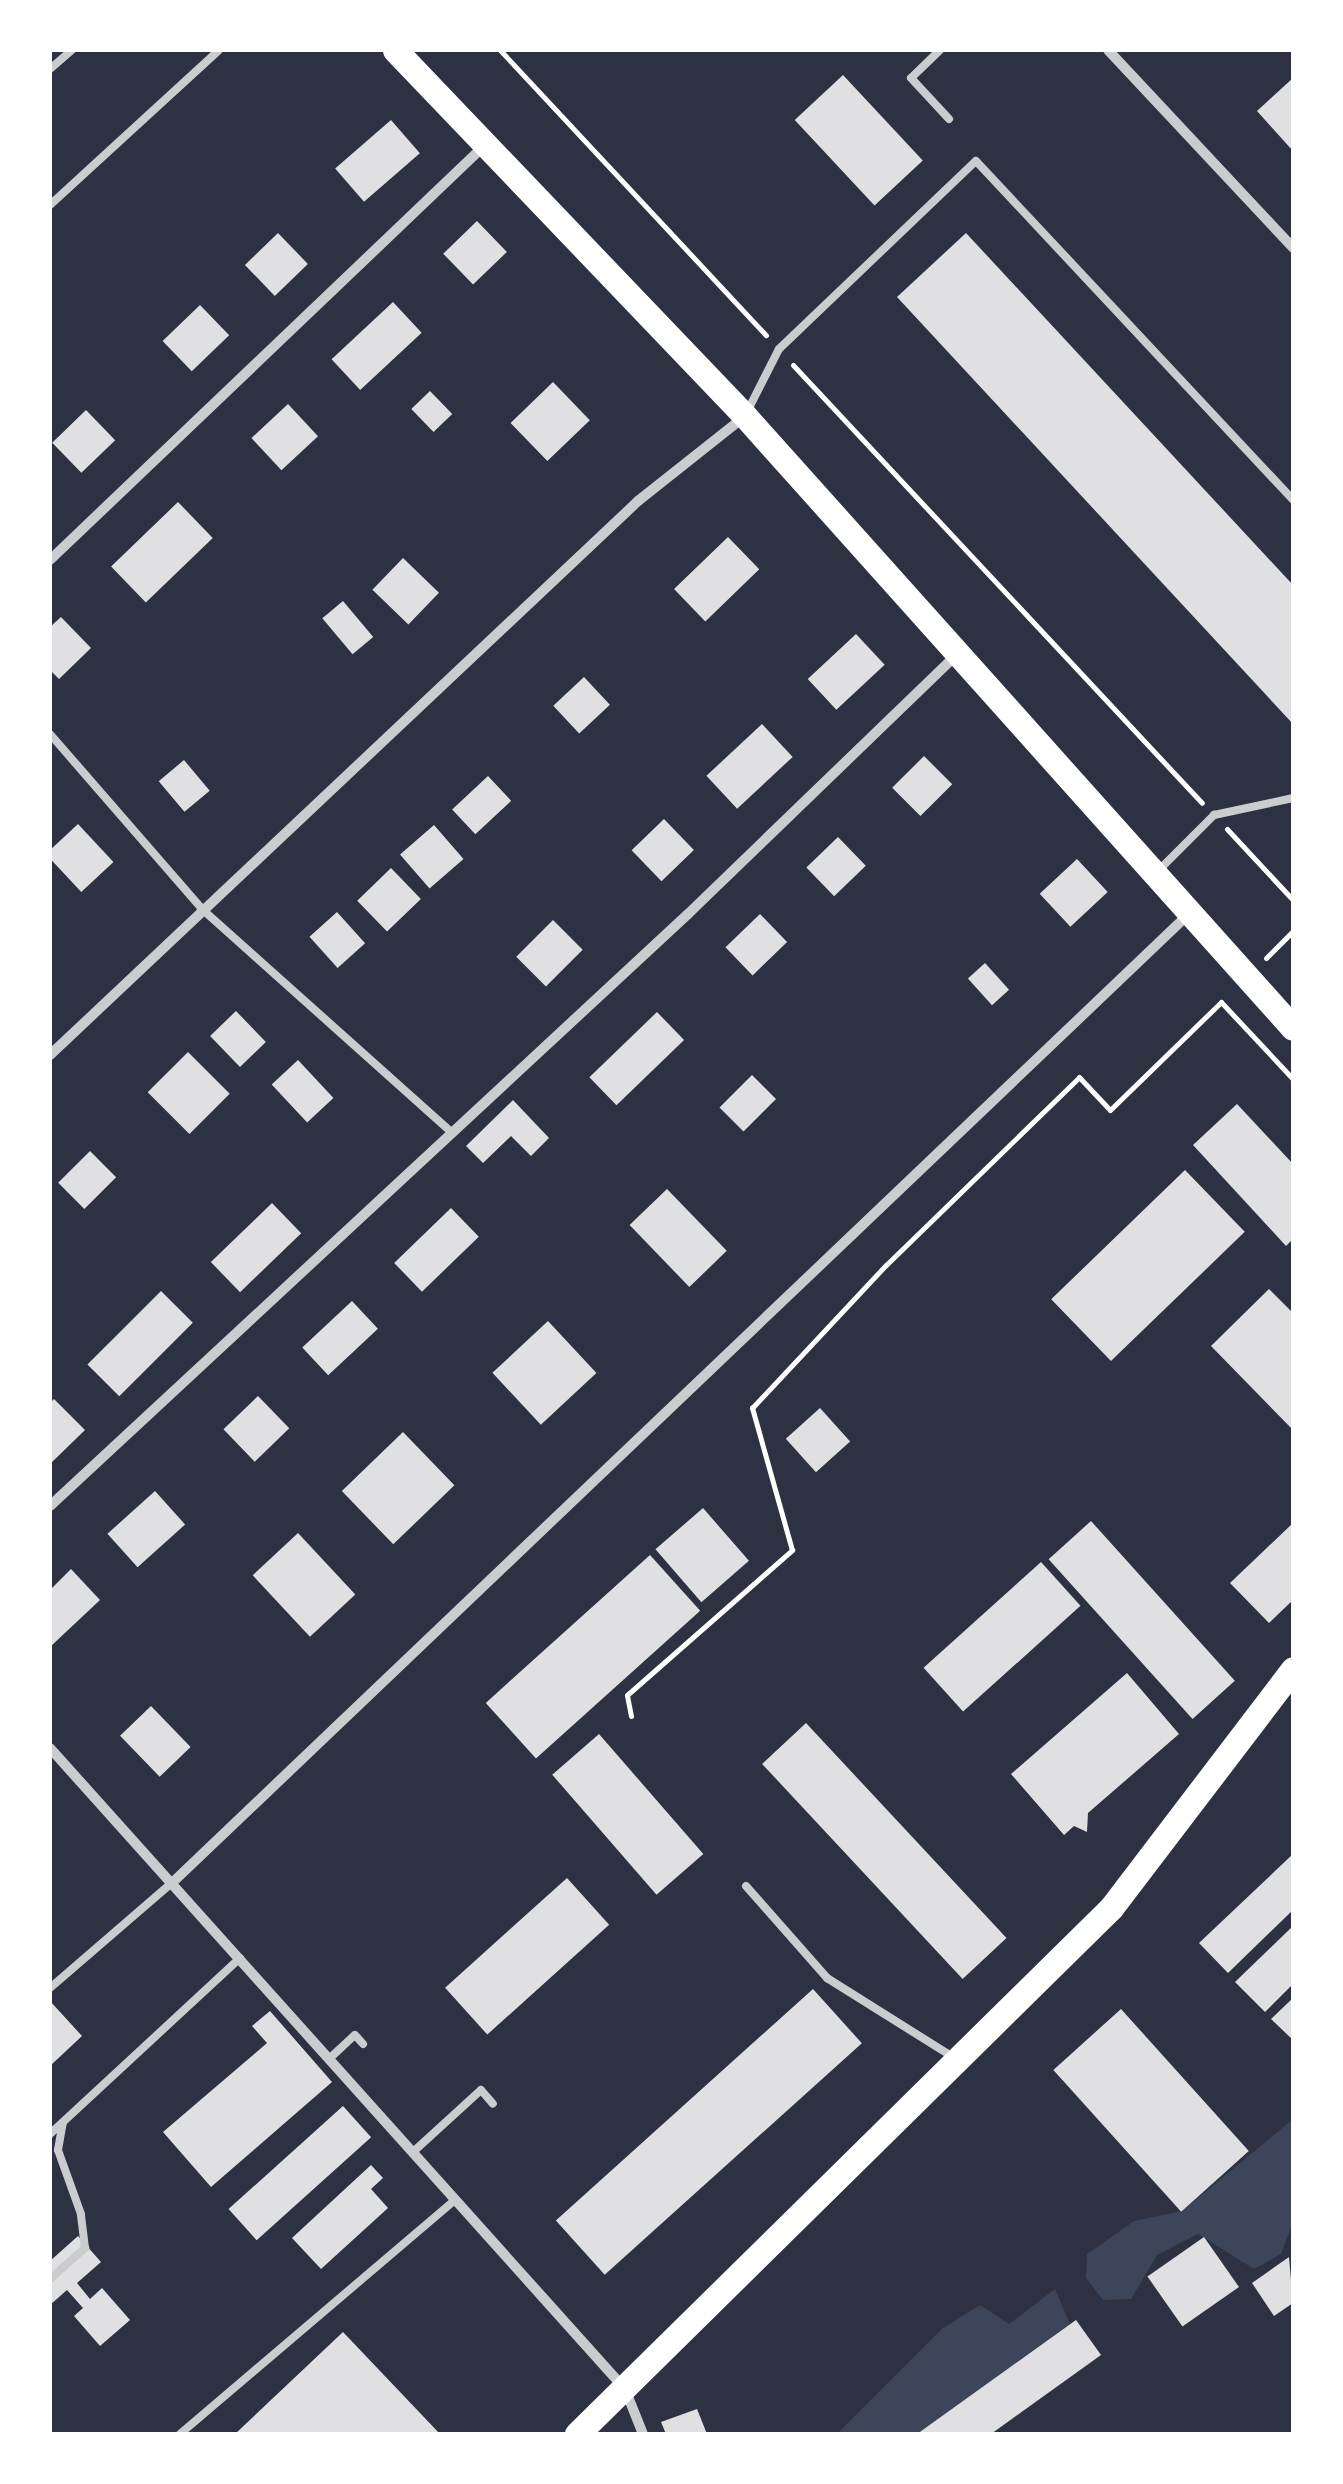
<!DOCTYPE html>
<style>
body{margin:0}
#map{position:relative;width:1343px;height:2484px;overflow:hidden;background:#2d3142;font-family:"DejaVu Sans",sans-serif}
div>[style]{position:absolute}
.green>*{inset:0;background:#3c4559}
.building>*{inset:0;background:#e0e0e3;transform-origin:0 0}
.path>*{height:5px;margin:-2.5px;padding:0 2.5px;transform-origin:2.5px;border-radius:2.5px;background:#fff}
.service>*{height:8px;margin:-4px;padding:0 4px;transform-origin:4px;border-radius:4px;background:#caccd0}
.minor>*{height:10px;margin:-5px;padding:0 5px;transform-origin:5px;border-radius:5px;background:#caccd0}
.primary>*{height:25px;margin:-12.5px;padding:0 12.5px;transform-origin:12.5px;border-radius:12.5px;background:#fff}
span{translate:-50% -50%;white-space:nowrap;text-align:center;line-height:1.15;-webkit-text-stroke:10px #fff;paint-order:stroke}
.frame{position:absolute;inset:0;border:52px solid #fff;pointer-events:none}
</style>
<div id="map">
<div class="green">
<div style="clip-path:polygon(1293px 2119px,1293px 2222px,1281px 2254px,1254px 2269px,1198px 2234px,1157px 2255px,1131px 2299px,1103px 2300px,1086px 2278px,1087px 2254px,1134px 2221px,1182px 2211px)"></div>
<div style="clip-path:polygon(1055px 2289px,1070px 2324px,917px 2434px,837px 2434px,943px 2328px,980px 2305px,1009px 2324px)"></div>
</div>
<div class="building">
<div style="left:843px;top:75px;width:117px;height:66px;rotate:47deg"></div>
<div style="clip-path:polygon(1293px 78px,1293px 151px,1257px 111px)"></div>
<div style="left:391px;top:120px;width:44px;height:74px;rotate:49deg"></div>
<div style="left:477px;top:221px;width:43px;height:47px;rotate:46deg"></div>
<div style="left:278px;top:233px;width:43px;height:46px;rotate:46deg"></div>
<div style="clip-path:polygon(966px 233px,1293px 585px,1293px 724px,897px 297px)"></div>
<div style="left:393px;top:302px;width:42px;height:84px;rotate:47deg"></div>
<div style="left:200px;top:305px;width:42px;height:52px;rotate:46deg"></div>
<div style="left:553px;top:382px;width:53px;height:59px;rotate:46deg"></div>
<div style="left:430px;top:391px;width:32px;height:26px;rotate:46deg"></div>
<div style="left:288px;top:404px;width:44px;height:50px;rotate:47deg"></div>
<div style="left:86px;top:410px;width:42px;height:47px;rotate:46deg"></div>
<div style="left:178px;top:502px;width:50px;height:93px;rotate:46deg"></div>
<div style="left:728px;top:537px;width:45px;height:75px;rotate:46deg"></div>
<div style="left:403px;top:558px;width:50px;height:44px;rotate:44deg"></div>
<div style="left:343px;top:601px;width:47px;height:27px;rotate:50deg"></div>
<div style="clip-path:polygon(61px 617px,91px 648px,59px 679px,50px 670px,50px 627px)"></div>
<div style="left:856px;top:634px;width:42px;height:66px;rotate:47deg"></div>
<div style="left:584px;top:677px;width:38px;height:42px;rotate:47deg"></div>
<div style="left:762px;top:724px;width:45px;height:76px;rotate:47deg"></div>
<div style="left:924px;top:756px;width:40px;height:45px;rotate:45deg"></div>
<div style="left:184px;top:760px;width:40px;height:33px;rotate:50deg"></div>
<div style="left:488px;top:776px;width:34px;height:49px;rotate:47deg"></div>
<div style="left:664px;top:819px;width:43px;height:45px;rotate:46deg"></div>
<div style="left:78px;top:824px;width:52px;height:44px;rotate:47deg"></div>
<div style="left:434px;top:825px;width:45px;height:45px;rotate:49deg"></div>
<div style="left:838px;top:837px;width:40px;height:44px;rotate:46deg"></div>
<div style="left:1077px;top:859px;width:45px;height:51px;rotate:47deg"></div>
<div style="left:391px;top:868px;width:43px;height:47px;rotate:46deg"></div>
<div style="left:337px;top:912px;width:42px;height:37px;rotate:48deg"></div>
<div style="left:760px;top:914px;width:39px;height:48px;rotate:46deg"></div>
<div style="left:553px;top:920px;width:42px;height:52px;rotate:45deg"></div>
<div style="left:985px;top:963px;width:36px;height:23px;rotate:48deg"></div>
<div style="left:236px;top:1011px;width:43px;height:36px;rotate:46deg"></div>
<div style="left:657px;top:1012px;width:39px;height:94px;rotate:46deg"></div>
<div style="left:188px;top:1052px;width:59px;height:57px;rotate:45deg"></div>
<div style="left:298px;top:1060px;width:52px;height:36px;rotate:47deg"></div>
<div style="left:752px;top:1075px;width:34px;height:46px;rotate:45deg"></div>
<div style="clip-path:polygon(513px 1100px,549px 1138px,531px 1156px,511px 1136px,483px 1163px,466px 1146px)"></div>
<div style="clip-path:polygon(1237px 1104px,1293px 1164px,1293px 1239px,1286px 1246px,1193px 1145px)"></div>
<div style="left:90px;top:1151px;width:37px;height:45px;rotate:45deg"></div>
<div style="left:1185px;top:1170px;width:86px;height:186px;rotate:46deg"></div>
<div style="left:667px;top:1189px;width:86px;height:52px;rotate:46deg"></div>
<div style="left:272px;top:1203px;width:42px;height:85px;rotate:46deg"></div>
<div style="left:451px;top:1208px;width:40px;height:79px;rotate:46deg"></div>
<div style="clip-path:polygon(1269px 1289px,1293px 1313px,1293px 1430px,1211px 1346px)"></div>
<div style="left:161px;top:1291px;width:45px;height:104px;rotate:45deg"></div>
<div style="left:352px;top:1301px;width:38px;height:68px;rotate:47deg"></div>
<div style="left:548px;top:1321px;width:71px;height:76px;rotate:47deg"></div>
<div style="left:258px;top:1396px;width:45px;height:48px;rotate:46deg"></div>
<div style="clip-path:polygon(54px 1399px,85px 1430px,50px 1464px,50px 1403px)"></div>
<div style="left:820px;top:1408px;width:45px;height:46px;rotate:48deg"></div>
<div style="left:403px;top:1432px;width:74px;height:85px;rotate:46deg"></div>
<div style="left:155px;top:1491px;width:45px;height:64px;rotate:48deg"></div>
<div style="left:703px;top:1508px;width:70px;height:63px;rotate:49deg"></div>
<div style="left:1091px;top:1521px;width:215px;height:57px;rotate:48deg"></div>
<div style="clip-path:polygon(1293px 1523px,1293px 1600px,1269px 1623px,1230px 1583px)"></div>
<div style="left:298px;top:1533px;width:84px;height:62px;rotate:47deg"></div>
<div style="left:650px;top:1555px;width:75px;height:221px;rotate:48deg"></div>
<div style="left:1041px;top:1562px;width:59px;height:158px;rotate:48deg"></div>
<div style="clip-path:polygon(71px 1569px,100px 1600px,50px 1647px,50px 1590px)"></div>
<div style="clip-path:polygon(1127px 1673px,1179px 1734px,1088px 1813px,1087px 1832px,1074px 1826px,1064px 1835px,1011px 1774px)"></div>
<div style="left:151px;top:1706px;width:57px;height:43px;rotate:46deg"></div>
<div style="left:806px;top:1723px;width:294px;height:60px;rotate:47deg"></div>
<div style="left:599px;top:1734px;width:159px;height:62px;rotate:49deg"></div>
<div style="clip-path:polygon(1293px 1854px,1293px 1910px,1228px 1973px,1199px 1943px)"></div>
<div style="left:567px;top:1878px;width:63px;height:164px;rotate:48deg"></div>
<div style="clip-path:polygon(1293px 1926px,1293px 1984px,1265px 2012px,1235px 1982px)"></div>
<div style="left:813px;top:1989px;width:73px;height:346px;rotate:48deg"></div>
<div style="clip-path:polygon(1293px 1998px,1293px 2040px,1271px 2019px)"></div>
<div style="clip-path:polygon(50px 2001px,82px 2036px,50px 2066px)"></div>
<div style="left:1121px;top:2009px;width:191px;height:91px;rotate:48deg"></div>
<div style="clip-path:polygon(270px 2011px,332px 2082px,211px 2187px,163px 2132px,267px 2043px,252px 2026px)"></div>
<div style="left:343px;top:2106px;width:42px;height:154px;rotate:48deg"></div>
<div style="clip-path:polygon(371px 2165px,383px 2178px,371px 2189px,388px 2208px,321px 2269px,292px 2238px)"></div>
<div style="clip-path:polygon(78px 2236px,101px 2262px,77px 2283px,90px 2299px,102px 2288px,130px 2320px,100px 2346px,74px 2316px,83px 2308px,67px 2290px,50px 2305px,50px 2261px)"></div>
<div style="left:1204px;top:2237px;width:61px;height:69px;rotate:55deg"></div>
<div style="clip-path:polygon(1289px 2257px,1293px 2303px,1274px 2316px,1252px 2283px)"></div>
<div style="clip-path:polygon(1076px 2320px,1101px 2355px,991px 2434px,917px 2434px)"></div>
<div style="clip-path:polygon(343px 2332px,440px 2434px,235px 2434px)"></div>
<div style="clip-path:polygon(697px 2409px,707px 2434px,666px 2434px,661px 2422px)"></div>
</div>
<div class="path">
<div style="left:500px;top:50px;width:390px;rotate:47deg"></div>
<div style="left:793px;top:365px;width:599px;rotate:46.96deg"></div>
<div style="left:1227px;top:829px;width:97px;rotate:47.1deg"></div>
<div style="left:1266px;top:958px;width:38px;rotate:-45deg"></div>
<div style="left:631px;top:1716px;width:21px;rotate:-101deg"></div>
<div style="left:627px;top:1695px;width:220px;rotate:-41.3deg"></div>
<div style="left:792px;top:1550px;width:148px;rotate:-105.7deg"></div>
<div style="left:752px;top:1408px;width:196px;rotate:-46.9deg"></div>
<div style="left:886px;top:1265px;width:269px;rotate:-44.2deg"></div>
<div style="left:1079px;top:1077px;width:45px;rotate:46.8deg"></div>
<div style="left:1110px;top:1110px;width:155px;rotate:-44.2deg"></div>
<div style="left:1221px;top:1002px;width:105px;rotate:46.9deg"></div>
</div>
<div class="service">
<div style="left:940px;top:50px;width:40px;rotate:136deg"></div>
<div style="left:911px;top:78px;width:56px;rotate:47.2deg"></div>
<div style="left:50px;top:69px;width:29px;rotate:-41deg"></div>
<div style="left:50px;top:205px;width:229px;rotate:-42.5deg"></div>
<div style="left:748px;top:410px;width:68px;rotate:-63.1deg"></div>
<div style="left:779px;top:349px;width:272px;rotate:-43.7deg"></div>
<div style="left:976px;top:161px;width:464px;rotate:46.9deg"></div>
<div style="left:50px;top:734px;width:233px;rotate:49deg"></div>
<div style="left:203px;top:910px;width:333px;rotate:41.8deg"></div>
<div style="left:1157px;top:872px;width:81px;rotate:-45deg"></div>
<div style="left:1214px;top:815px;width:81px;rotate:-12.1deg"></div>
<div style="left:746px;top:1886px;width:123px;rotate:48.6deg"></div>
<div style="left:827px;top:1978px;width:149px;rotate:32.1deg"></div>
<div style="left:50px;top:1988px;width:162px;rotate:-40.8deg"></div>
<div style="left:329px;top:2059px;width:35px;rotate:-43deg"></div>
<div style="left:355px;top:2035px;width:12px;rotate:48deg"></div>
<div style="left:50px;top:2134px;width:259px;rotate:-42.8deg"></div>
<div style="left:413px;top:2152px;width:92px;rotate:-42.4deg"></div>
<div style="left:481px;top:2090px;width:18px;rotate:49deg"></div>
<div style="left:50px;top:2279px;width:47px;rotate:-41.5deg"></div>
<div style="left:85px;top:2248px;width:34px;rotate:-97deg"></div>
<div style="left:81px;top:2214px;width:68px;rotate:-109.8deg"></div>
<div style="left:58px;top:2150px;width:28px;rotate:-80deg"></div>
<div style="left:180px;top:2434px;width:361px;rotate:-40.4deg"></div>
</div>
<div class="minor">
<div style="left:1108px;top:50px;width:271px;rotate:46.9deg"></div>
<div style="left:50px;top:560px;width:598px;rotate:-43.65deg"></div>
<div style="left:50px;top:1055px;width:808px;rotate:-43.29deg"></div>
<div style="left:638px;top:501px;width:135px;rotate:-38.4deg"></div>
<div style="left:50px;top:1506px;width:870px;rotate:-42.86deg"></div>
<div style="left:688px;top:914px;width:376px;rotate:-44deg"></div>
<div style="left:50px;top:1748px;width:861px;rotate:48.11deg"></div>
<div style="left:625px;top:2389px;width:48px;rotate:68.2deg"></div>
<div style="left:173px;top:1882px;width:1405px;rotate:-43.62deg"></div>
</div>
<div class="primary">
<div style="left:395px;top:50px;width:506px;rotate:46.28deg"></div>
<div style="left:745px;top:416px;width:821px;rotate:48.16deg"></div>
<div style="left:577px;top:2434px;width:750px;rotate:-44.57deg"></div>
<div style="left:1111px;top:1908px;width:300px;rotate:-52.7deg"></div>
</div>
<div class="frame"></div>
</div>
